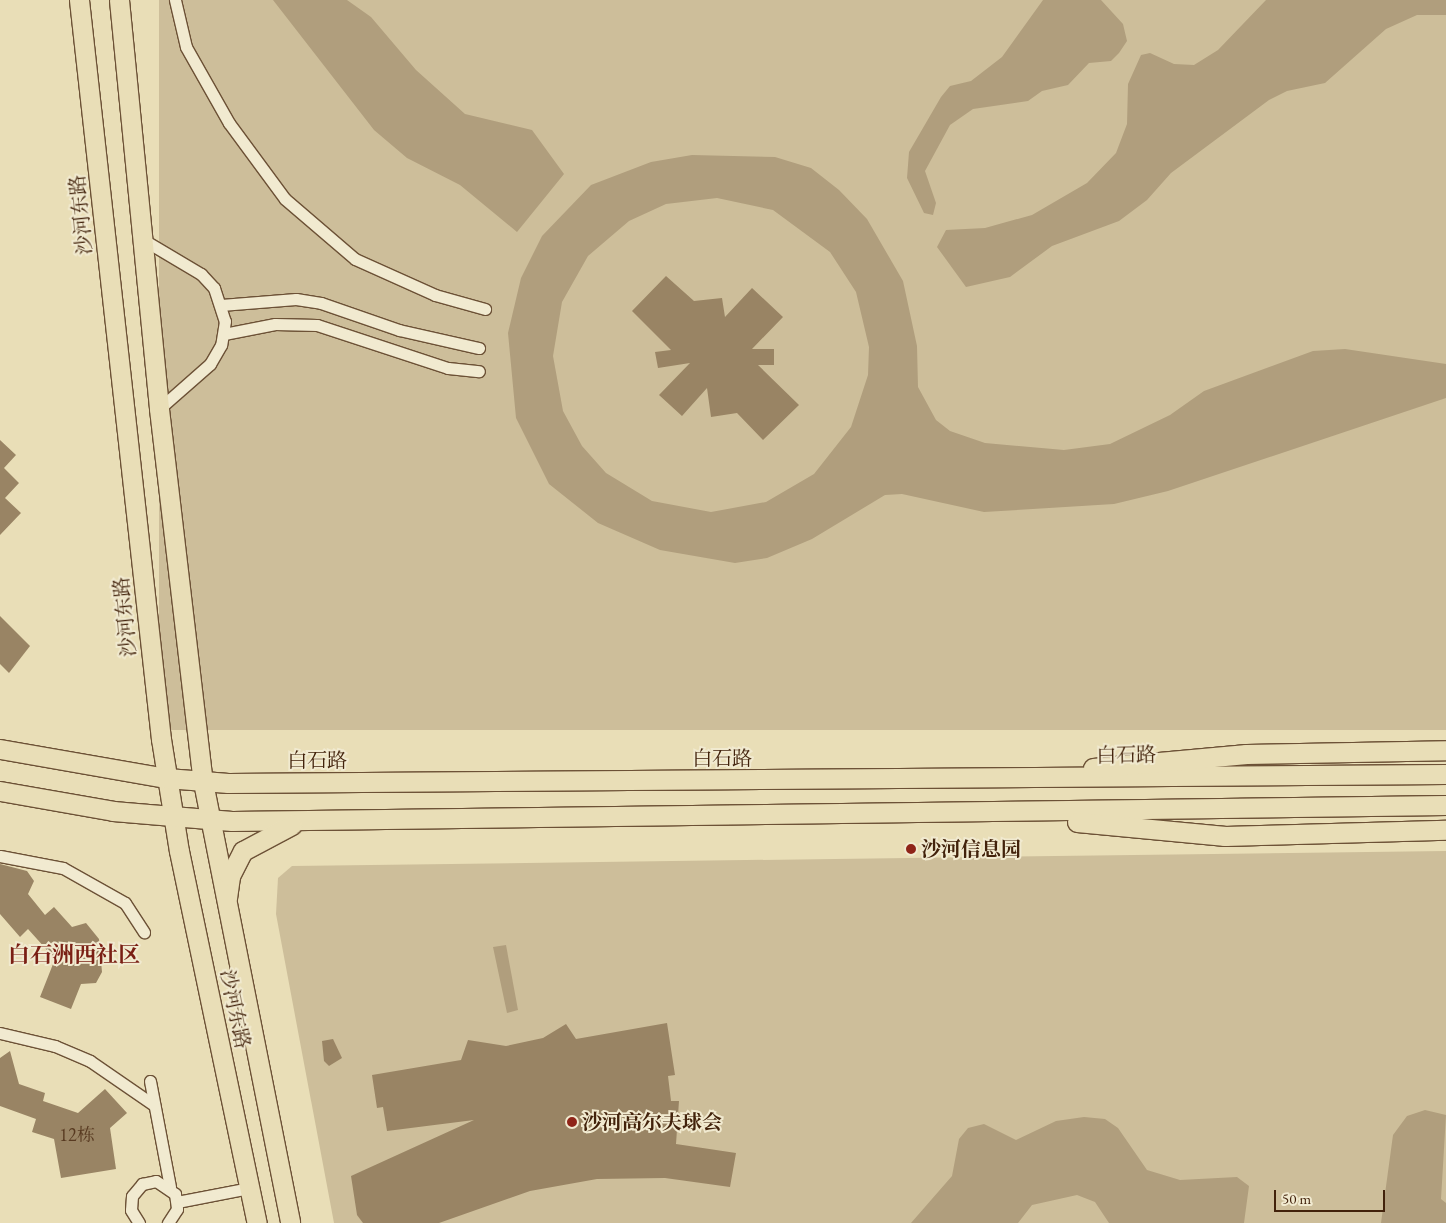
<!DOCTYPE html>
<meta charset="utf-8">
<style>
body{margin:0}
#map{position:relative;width:1446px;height:1223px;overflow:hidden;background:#e9deb7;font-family:"EB Garamond","Noto Serif SC",serif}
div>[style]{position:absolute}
.green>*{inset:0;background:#cdbe9a;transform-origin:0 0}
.water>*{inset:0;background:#b09e7d}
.building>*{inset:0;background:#998464}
.roads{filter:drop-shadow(1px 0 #6c5136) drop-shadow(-1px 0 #6c5136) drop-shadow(0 1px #6c5136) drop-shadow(0 -1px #6c5136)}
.street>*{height:11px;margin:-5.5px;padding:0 5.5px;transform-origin:5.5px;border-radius:5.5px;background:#f1ead0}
.primary>*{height:19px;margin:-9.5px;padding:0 9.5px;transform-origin:9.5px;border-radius:9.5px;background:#e9deb7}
.dots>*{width:14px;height:14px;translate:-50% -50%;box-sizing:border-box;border:2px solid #f1ead0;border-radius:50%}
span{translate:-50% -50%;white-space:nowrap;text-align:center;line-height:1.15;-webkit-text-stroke:4px #f1ead0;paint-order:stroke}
.number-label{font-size:18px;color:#583a21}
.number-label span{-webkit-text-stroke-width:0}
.street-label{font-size:20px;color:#42220b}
.poi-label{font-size:20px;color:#42220b;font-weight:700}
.left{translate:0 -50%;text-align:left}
.quarter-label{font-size:22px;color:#7a1f14;font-weight:700}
.scale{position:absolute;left:1274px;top:1190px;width:111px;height:22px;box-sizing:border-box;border:2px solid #42220b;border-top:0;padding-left:6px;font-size:15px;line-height:18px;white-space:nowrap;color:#42220b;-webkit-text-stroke:4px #f1ead0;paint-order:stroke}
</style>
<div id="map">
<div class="green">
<div style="left:159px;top:0;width:1287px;height:730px"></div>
<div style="clip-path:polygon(1446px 851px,1446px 1223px,334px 1223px,276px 914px,278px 878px,292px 866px)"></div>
</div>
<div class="water">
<div style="clip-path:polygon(273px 0,347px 0,371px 17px,416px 70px,465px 114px,532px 130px,564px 174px,517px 232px,460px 185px,407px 158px,374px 130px)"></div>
<div style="clip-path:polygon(1101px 0,1123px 24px,1127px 41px,1119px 53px,1111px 61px,1089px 63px,1068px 85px,1042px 91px,1028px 101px,973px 109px,950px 125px,925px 171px,936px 203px,933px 215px,924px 213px,907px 178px,909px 152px,941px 97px,950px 86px,971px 81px,1002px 57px,1043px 0)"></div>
<div style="clip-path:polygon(1266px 0,1446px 0,1446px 15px,1417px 15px,1386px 29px,1325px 83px,1287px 91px,1269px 100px,1171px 173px,1147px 200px,1119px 221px,1052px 246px,1010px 277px,966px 287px,937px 247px,946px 230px,985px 228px,1032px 215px,1087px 183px,1116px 153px,1127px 124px,1128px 84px,1141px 55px,1150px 53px,1174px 64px,1194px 65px,1218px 50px)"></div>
<div style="clip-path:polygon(evenodd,692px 155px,775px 157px,811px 168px,839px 190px,867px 219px,903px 281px,917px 346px,918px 387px,936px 420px,950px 431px,985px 443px,1064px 450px,1110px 444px,1170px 415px,1204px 391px,1313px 351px,1345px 349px,1446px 364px,1446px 398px,1168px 491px,1114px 504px,984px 512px,902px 494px,885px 495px,812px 539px,767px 558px,735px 563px,660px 550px,598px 523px,549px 484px,516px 418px,508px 333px,521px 278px,542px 236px,591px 185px,651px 162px,692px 155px,717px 198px,773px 210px,830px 252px,856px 292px,869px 347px,868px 375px,851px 427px,814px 474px,766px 502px,711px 512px,652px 501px,606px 473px,582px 446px,563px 411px,553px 356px,562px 302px,588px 256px,629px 221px,666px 204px,717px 198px)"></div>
<div style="clip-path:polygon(506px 945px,518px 1010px,507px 1013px,493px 947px)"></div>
<div style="clip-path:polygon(1425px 1110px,1446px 1115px,1441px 1199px,1446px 1203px,1446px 1223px,1381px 1223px,1393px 1135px,1407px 1116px)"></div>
<div style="clip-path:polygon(1084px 1117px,1105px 1119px,1118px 1128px,1147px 1170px,1180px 1180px,1237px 1177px,1249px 1186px,1244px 1223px,1109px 1223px,1095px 1202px,1077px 1195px,1032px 1205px,1018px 1223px,911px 1223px,952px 1176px,959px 1139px,968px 1128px,984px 1124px,1016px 1140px,1056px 1121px)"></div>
</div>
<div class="building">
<div style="clip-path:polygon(666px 276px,694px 301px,722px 298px,725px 317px,752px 288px,783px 317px,752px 349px,774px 349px,774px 365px,758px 365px,799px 405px,763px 440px,737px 413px,711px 417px,707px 388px,682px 416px,659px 395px,690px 363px,658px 368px,655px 352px,671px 350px,632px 311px)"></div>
<div style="clip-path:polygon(0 440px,16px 455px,4px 468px,19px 483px,5px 498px,21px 513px,0 535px)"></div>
<div style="clip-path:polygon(0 616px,30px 646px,9px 673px,0 664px)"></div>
<div style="clip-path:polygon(0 864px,27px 871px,34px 881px,28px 894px,45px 915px,54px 907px,72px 927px,86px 923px,99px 939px,102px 972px,96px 983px,81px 984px,71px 1009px,40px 997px,55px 959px,28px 929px,20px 937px,0 914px)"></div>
<div style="clip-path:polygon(667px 1023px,675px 1075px,668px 1076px,671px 1101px,679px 1101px,676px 1144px,736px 1153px,730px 1187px,665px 1178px,597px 1179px,530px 1191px,439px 1223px,363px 1223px,357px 1215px,351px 1176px,474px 1120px,387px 1131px,383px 1107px,377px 1108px,372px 1075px,461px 1060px,468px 1040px,506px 1046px,543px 1038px,566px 1024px,576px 1039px)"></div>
<div style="clip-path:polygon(333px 1039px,342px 1058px,329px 1066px,324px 1061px,322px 1041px)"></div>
<div style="clip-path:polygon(10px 1051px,19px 1084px,45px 1093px,43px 1101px,78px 1113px,105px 1089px,127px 1113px,110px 1128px,116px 1169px,61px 1178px,54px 1139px,32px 1132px,36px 1119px,0 1106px,0 1058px)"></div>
</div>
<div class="roads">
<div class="street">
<div style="left:175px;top:0;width:48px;rotate:76.8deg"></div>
<div style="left:186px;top:47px;width:87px;rotate:60.5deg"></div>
<div style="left:229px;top:123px;width:94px;rotate:53.6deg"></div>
<div style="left:285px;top:199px;width:92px;rotate:40.6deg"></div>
<div style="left:355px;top:259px;width:88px;rotate:24.2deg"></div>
<div style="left:435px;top:295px;width:52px;rotate:15.6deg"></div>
<div style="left:142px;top:239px;width:69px;rotate:30.7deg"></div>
<div style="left:201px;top:274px;width:19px;rotate:47deg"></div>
<div style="left:214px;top:288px;width:35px;rotate:72deg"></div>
<div style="left:225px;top:321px;width:24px;rotate:99deg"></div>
<div style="left:221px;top:345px;width:22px;rotate:120deg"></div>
<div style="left:210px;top:364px;width:68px;rotate:138.6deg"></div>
<div style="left:221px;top:305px;width:75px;rotate:-4.6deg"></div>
<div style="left:296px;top:299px;width:25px;rotate:9deg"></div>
<div style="left:321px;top:303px;width:83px;rotate:19.1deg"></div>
<div style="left:399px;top:330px;width:82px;rotate:12.7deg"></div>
<div style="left:224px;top:334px;width:52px;rotate:-11.1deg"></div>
<div style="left:275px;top:324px;width:42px;rotate:1.4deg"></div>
<div style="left:317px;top:325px;width:138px;rotate:18.2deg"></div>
<div style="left:448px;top:368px;width:31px;rotate:6deg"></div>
<div style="left:0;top:856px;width:64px;rotate:10.8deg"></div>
<div style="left:63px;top:868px;width:71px;rotate:29.4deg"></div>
<div style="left:125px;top:903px;width:35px;rotate:57deg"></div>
<div style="left:0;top:1033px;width:57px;rotate:13.3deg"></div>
<div style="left:55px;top:1046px;width:38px;rotate:23deg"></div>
<div style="left:90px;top:1061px;width:78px;rotate:34.5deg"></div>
<div style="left:150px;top:1081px;width:108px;rotate:79.3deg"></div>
<div style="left:177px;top:1202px;width:73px;rotate:-11deg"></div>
<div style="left:139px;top:1223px;width:15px;rotate:-122deg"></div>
<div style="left:131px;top:1210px;width:14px;rotate:-86deg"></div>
<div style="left:132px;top:1196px;width:16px;rotate:-50deg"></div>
<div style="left:142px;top:1184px;width:14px;rotate:-12deg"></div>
<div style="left:156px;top:1181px;width:23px;rotate:34deg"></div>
<div style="left:175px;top:1194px;width:15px;rotate:82deg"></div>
<div style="left:177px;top:1209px;width:17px;rotate:123deg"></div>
</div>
<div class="primary">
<div style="left:79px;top:0;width:744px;rotate:83.67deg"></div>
<div style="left:161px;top:739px;width:113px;rotate:80.9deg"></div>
<div style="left:179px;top:851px;width:380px;rotate:78.2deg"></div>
<div style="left:119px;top:0;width:411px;rotate:84.4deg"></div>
<div style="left:159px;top:409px;width:376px;rotate:83.3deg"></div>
<div style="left:203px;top:782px;width:449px;rotate:78.8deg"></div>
<div style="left:0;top:749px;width:169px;rotate:9.9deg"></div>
<div style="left:167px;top:778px;width:61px;rotate:4.7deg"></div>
<div style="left:228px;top:783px;width:1218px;rotate:-0.42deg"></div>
<div style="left:1093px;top:768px;width:154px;rotate:-5.2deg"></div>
<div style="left:1246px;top:754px;width:200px;rotate:-1.1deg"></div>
<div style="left:0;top:791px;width:115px;rotate:10deg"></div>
<div style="left:113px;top:811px;width:119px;rotate:4.8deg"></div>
<div style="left:232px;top:821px;width:1214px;rotate:-0.76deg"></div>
<div style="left:1077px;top:822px;width:149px;rotate:5.4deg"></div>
<div style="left:1225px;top:836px;width:221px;rotate:-1.6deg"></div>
<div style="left:227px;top:898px;width:22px;rotate:-82deg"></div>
<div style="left:230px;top:876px;width:28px;rotate:-63deg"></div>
<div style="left:243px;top:851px;width:55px;rotate:-28deg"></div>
</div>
</div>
<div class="dots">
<div style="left:911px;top:849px;background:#8f2418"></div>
<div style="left:572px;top:1122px;background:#8f2418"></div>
</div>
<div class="number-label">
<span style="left:77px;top:1135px">12栋</span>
</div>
<div class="street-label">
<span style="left:81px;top:215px;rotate:-96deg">沙河东路</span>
<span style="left:125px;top:617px;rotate:-96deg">沙河东路</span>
<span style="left:1126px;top:755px;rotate:-1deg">白石路</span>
<span style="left:722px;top:758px">白石路</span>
<span style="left:317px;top:760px">白石路</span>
<span style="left:235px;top:1009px;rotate:78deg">沙河东路</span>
</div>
<div class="poi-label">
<span class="left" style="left:921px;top:849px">沙河信息园</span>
<span class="left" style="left:582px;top:1122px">沙河高尔夫球会</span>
</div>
<div class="quarter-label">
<span style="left:74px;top:955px">白石洲西社区</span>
</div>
<div class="scale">50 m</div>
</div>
